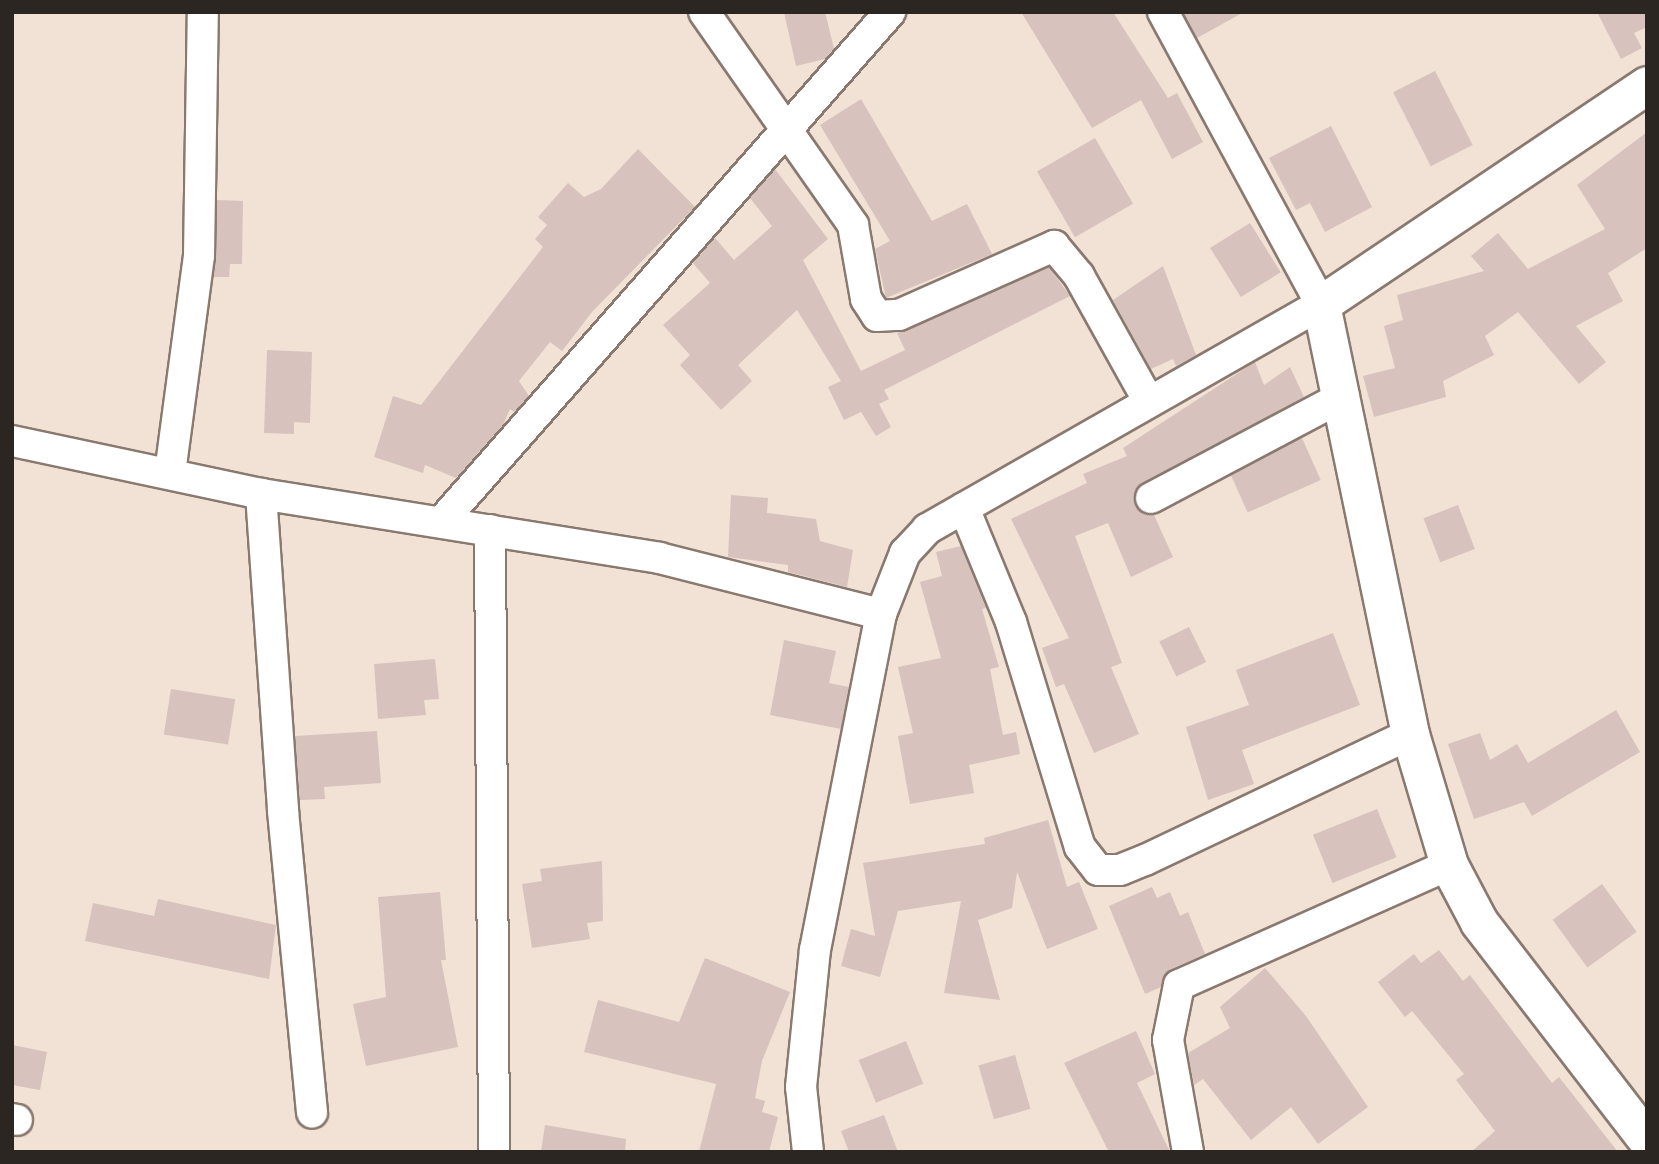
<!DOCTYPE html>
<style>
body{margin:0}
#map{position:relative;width:1659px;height:1164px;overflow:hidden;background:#f2e1d5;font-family:"Public Sans",sans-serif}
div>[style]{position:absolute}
.building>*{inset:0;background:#d7c2be;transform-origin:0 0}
.roads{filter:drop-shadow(2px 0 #89796f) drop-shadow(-2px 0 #89796f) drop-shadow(0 2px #89796f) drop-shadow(0 -2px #89796f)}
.minor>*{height:30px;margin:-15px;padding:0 15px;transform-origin:15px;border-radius:15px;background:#fff}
.tertiary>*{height:37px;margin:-18.5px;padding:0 18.5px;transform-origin:18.5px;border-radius:18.5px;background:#fff}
span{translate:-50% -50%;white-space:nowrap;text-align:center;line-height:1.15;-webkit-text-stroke:7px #f2e1d5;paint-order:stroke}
.frame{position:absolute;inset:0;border:14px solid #2c2622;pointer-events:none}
</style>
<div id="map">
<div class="building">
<div style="clip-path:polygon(784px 12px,825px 12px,834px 49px,825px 59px,796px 66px)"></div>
<div style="clip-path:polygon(1021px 12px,1113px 12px,1168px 98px,1177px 93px,1203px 142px,1172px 159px,1141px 100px,1092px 128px)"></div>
<div style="clip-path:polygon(1183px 12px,1244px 12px,1197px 38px)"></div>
<div style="clip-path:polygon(1597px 12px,1647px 12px,1647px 27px,1634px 33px,1642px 48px,1621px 59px)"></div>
<div style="left:1435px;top:71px;width:83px;height:47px;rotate:63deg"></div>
<div style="clip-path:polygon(861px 99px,932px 221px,967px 204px,992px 254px,886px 298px,875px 249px,890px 241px,820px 125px)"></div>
<div style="clip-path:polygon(1331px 126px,1372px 207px,1325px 232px,1310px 203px,1296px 210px,1269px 158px)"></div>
<div style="clip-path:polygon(1647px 132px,1647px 248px,1608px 273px,1623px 301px,1576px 326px,1606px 362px,1579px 384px,1518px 312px,1485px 336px,1494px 355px,1443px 381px,1446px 397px,1374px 417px,1363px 376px,1395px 368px,1384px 326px,1403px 320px,1397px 295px,1484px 271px,1471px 256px,1498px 233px,1528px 269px,1605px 229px,1577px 185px)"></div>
<div style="left:1095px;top:138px;width:76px;height:67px;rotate:60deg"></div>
<div style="clip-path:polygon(638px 149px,695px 207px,592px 312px,562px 351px,550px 342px,519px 381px,529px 396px,514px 412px,510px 409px,503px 425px,456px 478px,425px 465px,423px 473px,374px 457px,393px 396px,421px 405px,543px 247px,535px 239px,547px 225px,538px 217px,568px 183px,584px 197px,601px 189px)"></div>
<div style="clip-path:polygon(775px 169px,828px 239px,803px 260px,861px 371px,905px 350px,897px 333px,1049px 267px,1070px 296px,884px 390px,889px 399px,879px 404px,891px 427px,876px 436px,861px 412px,844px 420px,828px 387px,841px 381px,797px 310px,738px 365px,752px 381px,721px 410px,680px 365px,690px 355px,663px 325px,710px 283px,693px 263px,715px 238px,734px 260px,772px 226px,750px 198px)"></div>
<div style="clip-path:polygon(217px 200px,243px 201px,242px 264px,230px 264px,229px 277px,214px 277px)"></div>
<div style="left:1250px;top:223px;width:58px;height:47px;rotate:58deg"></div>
<div style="clip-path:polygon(1163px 266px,1196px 355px,1176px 366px,1173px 359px,1151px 369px,1113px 300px)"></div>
<div style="clip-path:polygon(267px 350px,312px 352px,310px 423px,294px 422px,294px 434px,264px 433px)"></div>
<div style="clip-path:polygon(1255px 362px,1264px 385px,1290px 367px,1304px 397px,1136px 489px,1136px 507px,1154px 515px,1173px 557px,1131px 577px,1108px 523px,1075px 536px,1122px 663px,1111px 667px,1139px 734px,1094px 753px,1064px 684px,1056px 687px,1042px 648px,1069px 638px,1011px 519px,1087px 483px,1083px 474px,1127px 456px,1123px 448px)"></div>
<div style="left:1302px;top:438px;width:46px;height:80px;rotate:66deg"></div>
<div style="clip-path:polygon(731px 495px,768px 498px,767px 513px,816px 519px,820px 541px,853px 550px,847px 587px,788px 572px,788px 565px,728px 557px)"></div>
<div style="left:1458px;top:505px;width:47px;height:37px;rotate:69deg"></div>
<div style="clip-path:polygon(961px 546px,986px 608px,982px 609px,999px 667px,990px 669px,1003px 735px,1016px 732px,1020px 754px,969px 765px,974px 793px,910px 804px,898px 736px,913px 733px,898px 667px,941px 658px,920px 582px,942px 576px,936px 552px)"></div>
<div style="left:1189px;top:627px;width:39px;height:33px;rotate:64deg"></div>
<div style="clip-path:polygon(1333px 633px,1360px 705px,1242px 750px,1254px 784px,1208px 800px,1186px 727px,1249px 705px,1236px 670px)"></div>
<div style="clip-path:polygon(784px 640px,836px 651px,829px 683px,849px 687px,841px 729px,770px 715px)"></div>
<div style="clip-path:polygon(435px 659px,439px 699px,424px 700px,426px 715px,378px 719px,374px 664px)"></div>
<div style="left:171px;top:689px;width:65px;height:46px;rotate:9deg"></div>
<div style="clip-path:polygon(1616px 710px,1640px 752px,1532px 816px,1524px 802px,1474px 819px,1448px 744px,1480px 733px,1490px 760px,1517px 744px,1528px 763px)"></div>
<div style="clip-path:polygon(377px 731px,381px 783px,324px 787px,325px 799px,300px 800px,295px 736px)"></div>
<div style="left:1377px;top:809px;width:52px;height:69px;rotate:68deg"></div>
<div style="clip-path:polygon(1048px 820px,1067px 887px,1079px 882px,1098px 929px,1047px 949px,1017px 872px,1012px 908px,978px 920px,1000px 1000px,944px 993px,961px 901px,898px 911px,880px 977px,841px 966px,851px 929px,875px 936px,863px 863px,985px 844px,984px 838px)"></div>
<div style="clip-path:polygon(602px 861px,603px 921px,587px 923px,590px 939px,532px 948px,522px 884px,542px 881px,540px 869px)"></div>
<div style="left:1602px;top:884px;width:59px;height:61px;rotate:54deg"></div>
<div style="clip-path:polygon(1152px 887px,1157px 898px,1170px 892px,1180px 916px,1188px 912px,1205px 954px,1171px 969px,1161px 987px,1145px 994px,1109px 906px)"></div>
<div style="clip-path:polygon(440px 892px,446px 960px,441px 960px,458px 1047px,366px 1066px,353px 1004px,386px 997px,378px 897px)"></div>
<div style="clip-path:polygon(158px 899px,276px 925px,269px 979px,85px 941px,93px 903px,154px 916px)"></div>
<div style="clip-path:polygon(1439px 950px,1463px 981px,1470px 975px,1552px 1083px,1559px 1077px,1618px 1152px,1471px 1152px,1495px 1131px,1456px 1080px,1464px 1074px,1412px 1011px,1405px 1017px,1378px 982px,1414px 954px,1421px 963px)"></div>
<div style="clip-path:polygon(705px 958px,790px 992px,762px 1061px,755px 1098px,765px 1101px,762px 1112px,778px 1117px,769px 1152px,699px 1152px,716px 1084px,584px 1052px,598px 1000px,679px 1022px)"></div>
<div style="clip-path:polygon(1265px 968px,1306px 1016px,1368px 1107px,1318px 1144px,1291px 1107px,1251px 1140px,1203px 1079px,1194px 1085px,1188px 1053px,1230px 1028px,1220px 1007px)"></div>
<div style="clip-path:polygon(1136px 1031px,1155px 1074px,1137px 1083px,1170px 1152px,1109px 1152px,1064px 1063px)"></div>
<div style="left:906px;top:1041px;width:46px;height:51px;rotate:68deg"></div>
<div style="clip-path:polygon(12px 1045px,47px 1052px,40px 1090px,12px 1085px)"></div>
<div style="left:1015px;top:1055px;width:56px;height:38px;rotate:74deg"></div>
<div style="clip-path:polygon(884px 1115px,898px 1152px,849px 1152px,841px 1131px)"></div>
<div style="clip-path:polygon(545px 1125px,626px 1139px,625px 1152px,541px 1152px)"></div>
</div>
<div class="roads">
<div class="minor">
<div style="left:704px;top:12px;width:260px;rotate:55deg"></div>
<div style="left:853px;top:225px;width:75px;rotate:80deg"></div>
<div style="left:866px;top:299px;width:20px;rotate:57deg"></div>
<div style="left:877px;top:316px;width:22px;rotate:-3deg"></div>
<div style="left:899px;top:315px;width:170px;rotate:-24deg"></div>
<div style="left:1054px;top:246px;width:39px;rotate:50deg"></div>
<div style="left:1079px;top:276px;width:144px;rotate:60.9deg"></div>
<div style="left:12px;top:441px;width:255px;rotate:12deg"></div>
<div style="left:261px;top:494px;width:403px;rotate:9.1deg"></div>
<div style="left:659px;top:558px;width:229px;rotate:14.2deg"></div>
<div style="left:170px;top:473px;width:219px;rotate:-82.4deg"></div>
<div style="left:199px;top:256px;width:244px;rotate:-89.1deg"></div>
<div style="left:261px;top:494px;width:318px;rotate:86deg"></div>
<div style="left:283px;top:811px;width:303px;rotate:84.5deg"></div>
<div style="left:1151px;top:498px;width:218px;rotate:-27.9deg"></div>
<div style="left:964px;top:508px;width:123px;rotate:67.6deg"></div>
<div style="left:1011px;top:622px;width:235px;rotate:73deg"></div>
<div style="left:1080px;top:847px;width:29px;rotate:52deg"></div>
<div style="left:1098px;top:870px;width:22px"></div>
<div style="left:1120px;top:870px;width:27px;rotate:-22deg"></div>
<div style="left:1145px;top:860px;width:293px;rotate:-25.4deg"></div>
<div style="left:443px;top:520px;width:677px;rotate:-48.65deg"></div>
<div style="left:490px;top:530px;width:622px;rotate:89.63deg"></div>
<div style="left:12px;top:1119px;width:5px;rotate:11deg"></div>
<div style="left:808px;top:1152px;width:65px;rotate:-96.1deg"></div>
<div style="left:801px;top:1087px;width:138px;rotate:-84.2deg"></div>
<div style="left:815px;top:950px;width:342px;rotate:-78.9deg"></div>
<div style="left:881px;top:614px;width:66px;rotate:-68.5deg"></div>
<div style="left:905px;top:553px;width:33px;rotate:-47deg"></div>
<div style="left:927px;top:529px;width:454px;rotate:-29.7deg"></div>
<div style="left:1321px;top:304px;width:332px;rotate:-118.4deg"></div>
<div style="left:1188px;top:1152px;width:114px;rotate:-100.1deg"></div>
<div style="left:1168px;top:1040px;width:56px;rotate:-78.7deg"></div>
<div style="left:1179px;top:985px;width:295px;rotate:-24deg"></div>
</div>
<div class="tertiary">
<div style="left:1647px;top:85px;width:393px;rotate:146.1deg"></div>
<div style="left:1321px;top:304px;width:439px;rotate:78.3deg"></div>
<div style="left:1410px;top:734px;width:137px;rotate:73.4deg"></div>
<div style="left:1449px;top:865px;width:64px;rotate:62.2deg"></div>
<div style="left:1479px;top:922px;width:275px;rotate:52.4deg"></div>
</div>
</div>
<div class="frame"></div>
</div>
